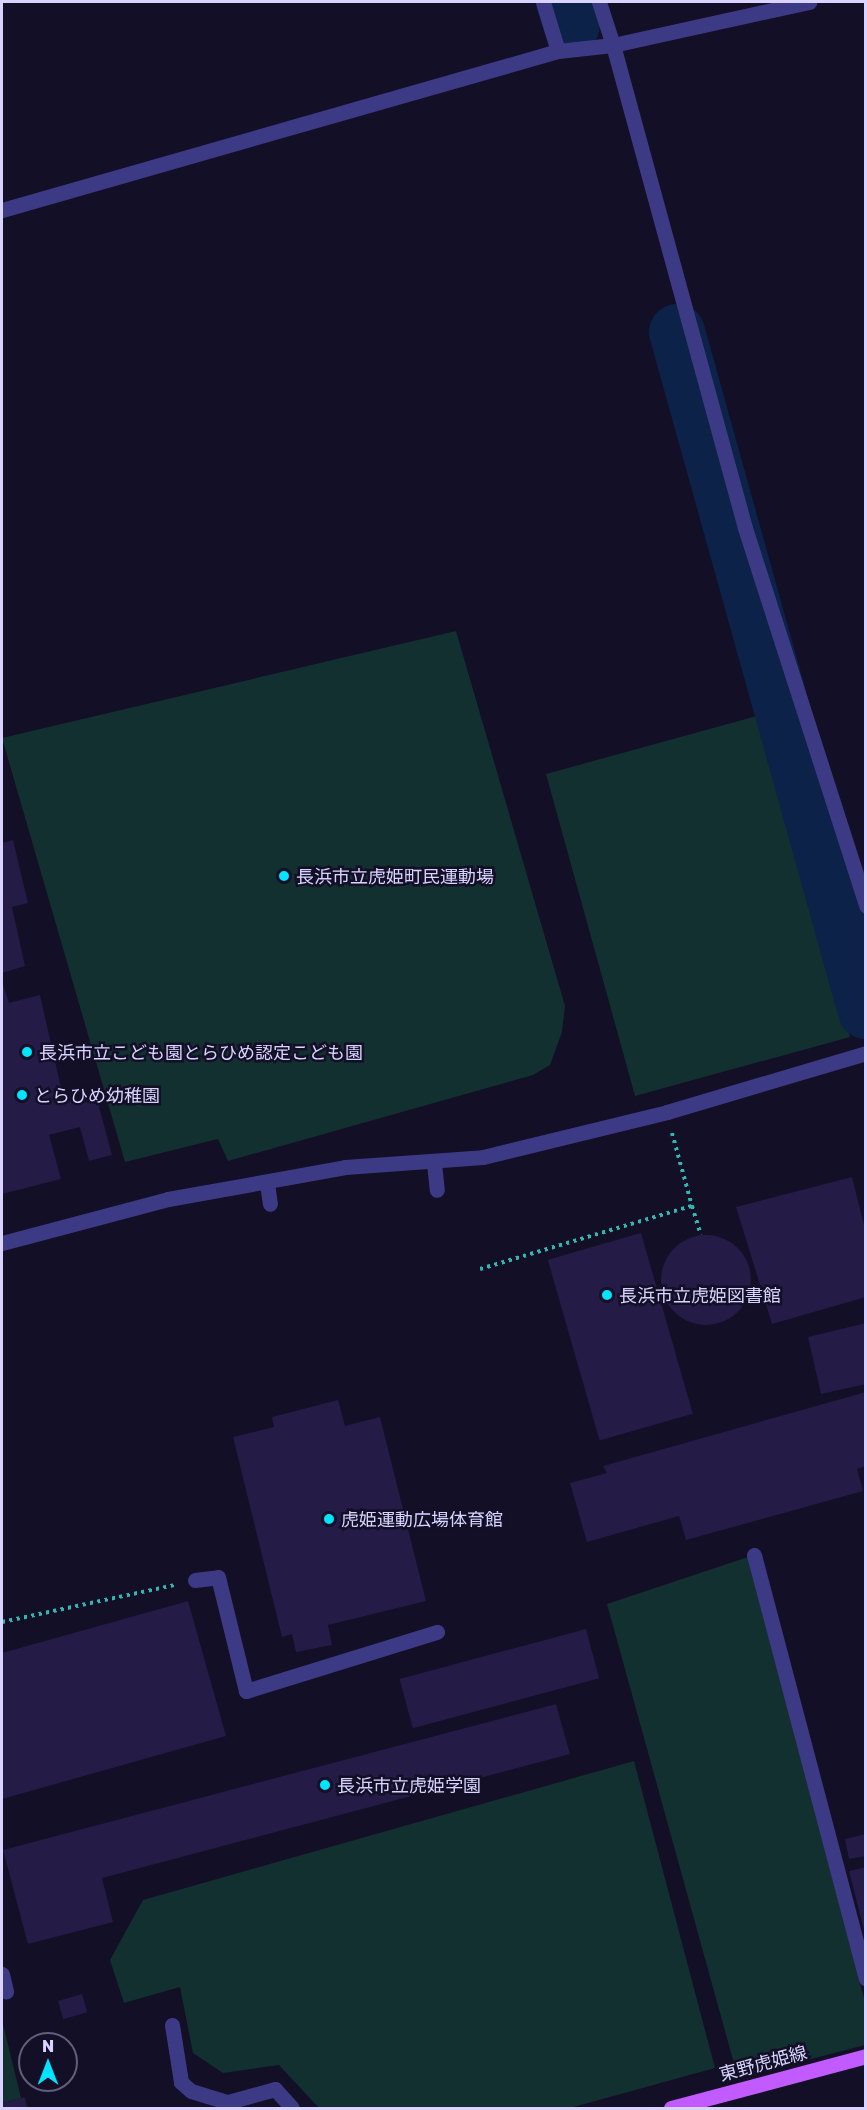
<!DOCTYPE html>
<meta charset="utf-8">
<style>
body{margin:0}
#map{position:relative;width:867px;height:2110px;overflow:hidden;background:#130f26;font-family:"Golos Text","Noto Sans JP",sans-serif}
div>[style]{position:absolute}
.green>*{inset:0;background:#12302f}
.river>*{height:56px;margin:-28px;padding:0 28px;transform-origin:28px;border-radius:28px;background:#0c2248}
.building>*{inset:0;background:#241b47;transform-origin:0 0}
.round{border-radius:50%}
.path>*{height:4px;margin-top:-2px;transform-origin:0;background:repeating-linear-gradient(90deg,#2fb8b0 0 3px,transparent 0 7.5px)}
.minor>*{height:15px;margin:-7.5px;padding:0 7.5px;transform-origin:7.5px;border-radius:7.5px;background:#3d3a85}
.major>*{height:15px;margin:-7.5px;padding:0 7.5px;transform-origin:7.5px;border-radius:7.5px;background:#c25bff}
.dots>*{width:16px;height:16px;translate:-50% -50%;box-sizing:border-box;border:3px solid #130f26;border-radius:50%}
span{translate:-50% -50%;white-space:nowrap;text-align:center;line-height:1.15;-webkit-text-stroke:5px #130f26;paint-order:stroke}
.poi-label{font-size:18px;color:#d9d4ff}
.left{translate:0 -50%;text-align:left}
.street-label{font-size:18px;color:#d9d4ff}
.frame{position:absolute;inset:0;border:3px solid #d9d4ff;pointer-events:none}
.north{position:absolute;left:18px;top:2032px;width:60px;height:60px;box-sizing:border-box;background:#130f26;border:2px solid #625e7d;border-radius:50%;rotate:0deg;font-size:16px;font-weight:700;line-height:24px;text-align:center;color:#d9d4ff}
.north::after{content:'';display:block;margin:auto;width:21px;height:27px;background:#00e5ff;clip-path:polygon(50% 0,100% 100%,50% 72%,0 100%)}
</style>
<div id="map">
<div class="green">
<div style="clip-path:polygon(456px 631px,565px 1006px,562px 1032px,550px 1065px,533px 1075px,228px 1161px,218px 1139px,125px 1162px,2px 738px)"></div>
<div style="clip-path:polygon(768px 713px,855px 1026px,848px 1028px,850px 1037px,635px 1096px,546px 774px)"></div>
<div style="clip-path:polygon(748px 1557px,865px 2002px,865px 2045px,738px 2078px,607px 1604px)"></div>
<div style="clip-path:polygon(634px 1761px,715px 2068px,570px 2108px,319px 2108px,279px 2065px,223px 2073px,193px 2053px,180px 1987px,124px 2003px,110px 1960px,143px 1900px)"></div>
<div style="clip-path:polygon(2px 2020px,21px 2098px,2px 2103px)"></div>
</div>
<div class="river">
<div style="left:564px;top:2px;width:25px;rotate:72deg"></div>
<div style="left:677px;top:332px;width:705px;rotate:74.45deg"></div>
</div>
<div class="building">
<div style="clip-path:polygon(13px 840px,28px 903px,12px 907px,25px 966px,2px 973px,2px 843px)"></div>
<div style="clip-path:polygon(2px 981px,9px 1003px,40px 995px,64px 1101px,98px 1103px,112px 1155px,89px 1161px,80px 1127px,49px 1135px,61px 1179px,2px 1194px)"></div>
<div style="clip-path:polygon(852px 1177px,866px 1233px,866px 1297px,772px 1324px,736px 1207px)"></div>
<div style="left:641px;top:1233px;width:188px;height:97px;rotate:74deg"></div>
<div class="round" style="left:661px;top:1235px;width:90px;height:90px"></div>
<div style="clip-path:polygon(866px 1323px,866px 1384px,821px 1394px,808px 1337px)"></div>
<div style="clip-path:polygon(866px 1392px,866px 1466px,857px 1469px,863px 1491px,686px 1540px,679px 1516px,587px 1542px,570px 1483px,607px 1473px,603px 1466px)"></div>
<div style="clip-path:polygon(338px 1400px,345px 1426px,380px 1417px,426px 1601px,328px 1625px,332px 1645px,296px 1652px,292px 1634px,282px 1637px,233px 1437px,274px 1427px,272px 1417px)"></div>
<div style="clip-path:polygon(188px 1601px,226px 1736px,2px 1799px,2px 1653px)"></div>
<div style="left:586px;top:1629px;width:51px;height:193px;rotate:75deg"></div>
<div style="clip-path:polygon(556px 1704px,570px 1754px,102px 1878px,113px 1922px,28px 1944px,3px 1850px)"></div>
<div style="clip-path:polygon(866px 1834px,866px 1856px,849px 1859px,845px 1839px)"></div>
<div style="clip-path:polygon(866px 1867px,866px 1934px,865px 1934px,849px 1871px)"></div>
<div style="left:82px;top:1994px;width:19px;height:25px;rotate:74deg"></div>
<div style="clip-path:polygon(25px 2097px,27px 2108px,2px 2108px,2px 2103px)"></div>
</div>
<div class="path">
<div style="left:672px;top:1133px;width:76px;rotate:74.7deg"></div>
<div style="left:480px;top:1269px;width:221px;rotate:-16.6deg"></div>
<div style="left:692px;top:1206px;width:30px;rotate:73deg"></div>
<div style="left:2px;top:1622px;width:176px;rotate:-12.1deg"></div>
</div>
<div class="minor">
<div style="left:543px;top:2px;width:51px;rotate:73deg"></div>
<div style="left:599px;top:2px;width:45px;rotate:72deg"></div>
<div style="left:613px;top:45px;width:201px;rotate:-12.4deg"></div>
<div style="left:2px;top:210px;width:578px;rotate:-15.96deg"></div>
<div style="left:558px;top:51px;width:55px;rotate:-6.2deg"></div>
<div style="left:613px;top:45px;width:501px;rotate:74.71deg"></div>
<div style="left:745px;top:528px;width:397px;rotate:72.2deg"></div>
<div style="left:434px;top:1163px;width:27px;rotate:84deg"></div>
<div style="left:267px;top:1183px;width:21px;rotate:82deg"></div>
<div style="left:2px;top:1243px;width:172px;rotate:-14.8deg"></div>
<div style="left:168px;top:1199px;width:180px;rotate:-10.2deg"></div>
<div style="left:345px;top:1167px;width:138px;rotate:-4.1deg"></div>
<div style="left:483px;top:1157px;width:189px;rotate:-13.7deg"></div>
<div style="left:667px;top:1112px;width:208px;rotate:-16.5deg"></div>
<div style="left:754px;top:1555px;width:438px;rotate:75.2deg"></div>
<div style="left:195px;top:1580px;width:23px;rotate:-7deg"></div>
<div style="left:218px;top:1577px;width:117px;rotate:76.2deg"></div>
<div style="left:246px;top:1691px;width:200px;rotate:-17.2deg"></div>
<div style="left:2px;top:1974px;width:18px;rotate:77deg"></div>
<div style="left:172px;top:2025px;width:58px;rotate:81deg"></div>
<div style="left:181px;top:2082px;width:13px;rotate:42deg"></div>
<div style="left:191px;top:2091px;width:39px;rotate:17deg"></div>
<div style="left:228px;top:2102px;width:49px;rotate:-15.5deg"></div>
<div style="left:275px;top:2089px;width:25px;rotate:48deg"></div>
</div>
<div class="major">
<div style="left:671px;top:2108px;width:202px;rotate:-14.9deg"></div>
</div>
<div class="dots">
<div style="left:284px;top:876px;background:#00e5ff"></div>
<div style="left:27px;top:1052px;background:#00e5ff"></div>
<div style="left:22px;top:1095px;background:#00e5ff"></div>
<div style="left:607px;top:1295px;background:#00e5ff"></div>
<div style="left:329px;top:1519px;background:#00e5ff"></div>
<div style="left:325px;top:1785px;background:#00e5ff"></div>
</div>
<div class="poi-label">
<span class="left" style="left:296px;top:876px">長浜市立虎姫町民運動場</span>
<span class="left" style="left:39px;top:1052px">長浜市立こども園とらひめ認定こども園</span>
<span class="left" style="left:34px;top:1095px">とらひめ幼稚園</span>
<span class="left" style="left:619px;top:1295px">長浜市立虎姫図書館</span>
<span class="left" style="left:341px;top:1519px">虎姫運動広場体育館</span>
<span class="left" style="left:337px;top:1785px">長浜市立虎姫学園</span>
</div>
<div class="street-label">
<span style="left:763px;top:2063px;rotate:-15deg">東野虎姫線</span>
</div>
<div class="frame"></div>
<div class="north">N</div>
</div>
